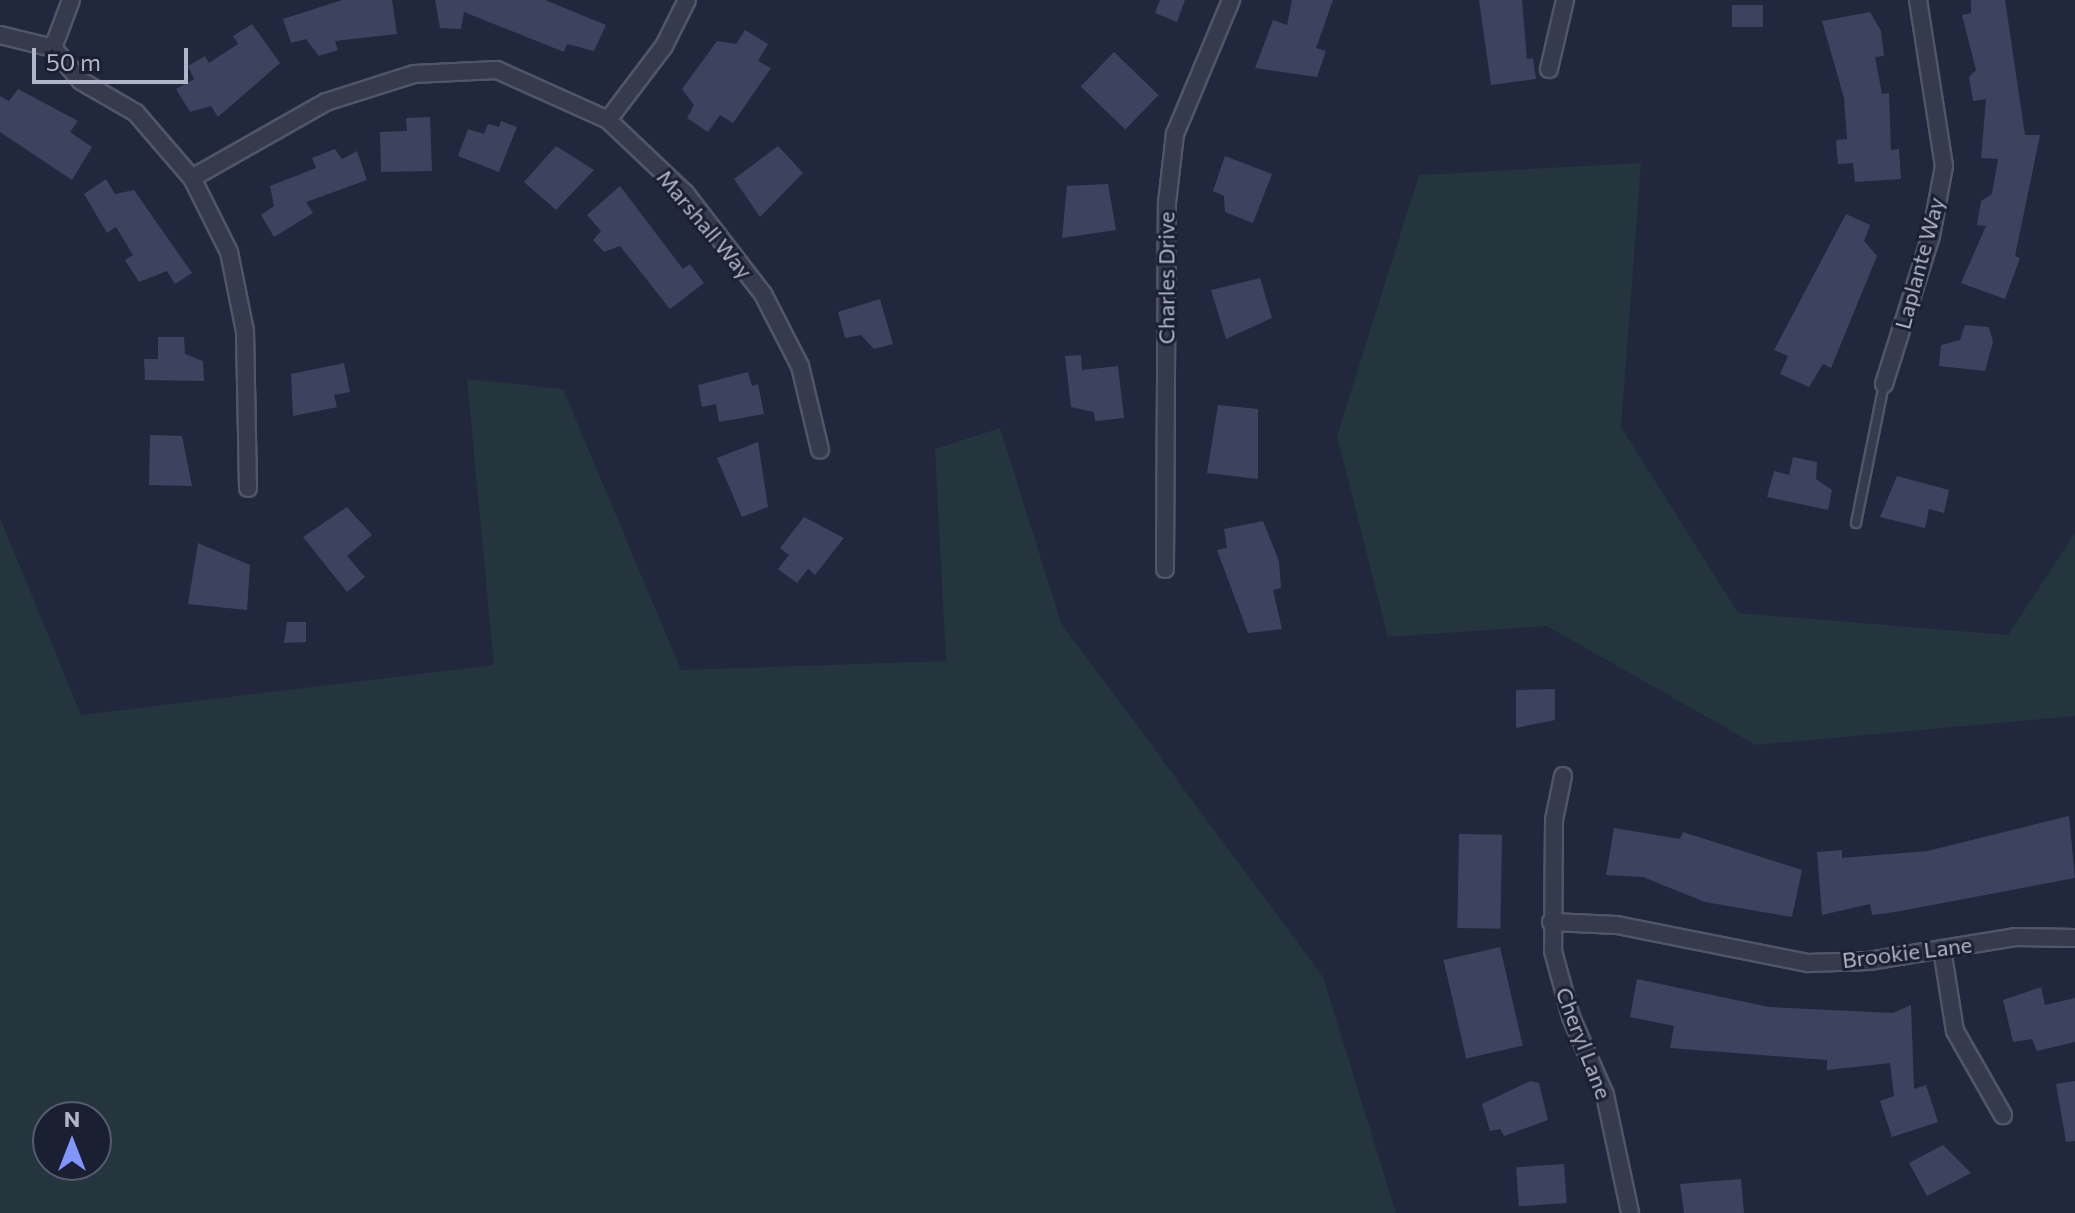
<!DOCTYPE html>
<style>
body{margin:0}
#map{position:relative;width:2075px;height:1213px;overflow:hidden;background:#21273d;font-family:Commissioner,sans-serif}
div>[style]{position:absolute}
.green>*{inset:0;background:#24353e}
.building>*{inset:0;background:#3d435e;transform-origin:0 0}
.roads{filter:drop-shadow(2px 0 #515568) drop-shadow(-2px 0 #515568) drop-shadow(0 2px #515568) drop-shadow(0 -2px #515568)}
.lane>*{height:8px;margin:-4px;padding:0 4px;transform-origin:4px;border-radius:4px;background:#363a4d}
.street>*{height:16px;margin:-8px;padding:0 8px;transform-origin:8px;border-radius:8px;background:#363a4d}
span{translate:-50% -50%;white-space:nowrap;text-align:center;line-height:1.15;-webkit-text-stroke:6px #1b1f32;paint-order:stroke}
.street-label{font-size:22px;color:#b1b5c9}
.north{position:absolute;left:32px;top:1101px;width:80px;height:80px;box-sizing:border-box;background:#1b1f32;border:2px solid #575b6e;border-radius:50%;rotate:0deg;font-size:22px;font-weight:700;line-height:32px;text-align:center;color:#b1b5c9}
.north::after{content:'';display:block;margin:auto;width:28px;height:36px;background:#8195fe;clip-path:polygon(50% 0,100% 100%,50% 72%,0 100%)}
.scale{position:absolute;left:32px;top:48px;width:156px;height:36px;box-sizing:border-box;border:4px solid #b1b5c9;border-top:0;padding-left:10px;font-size:24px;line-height:28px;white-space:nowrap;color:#b1b5c9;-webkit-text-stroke:6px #1b1f32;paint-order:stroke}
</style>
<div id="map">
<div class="green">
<div style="clip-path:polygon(1641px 163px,1621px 427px,1738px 613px,2008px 635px,2075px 533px,2075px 716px,1756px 745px,1547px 626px,1388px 637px,1337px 436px,1419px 175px)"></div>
<div style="clip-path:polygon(evenodd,467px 379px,563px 389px,681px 670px,946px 661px,935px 449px,1000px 428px,1061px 623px,1323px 977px,1396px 1213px,0 1213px,0 518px,81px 715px,494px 665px,467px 379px,96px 1117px,96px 1165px,48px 1165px,48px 1117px,96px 1117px)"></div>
</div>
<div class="building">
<div style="clip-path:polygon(342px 0,392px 0,397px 34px,335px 41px,338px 50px,319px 56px,306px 39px,291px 43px,283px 19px)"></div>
<div style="clip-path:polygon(435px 0,545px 0,606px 25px,594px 51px,567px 44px,564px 52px,464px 12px,461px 29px,440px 28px)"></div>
<div style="clip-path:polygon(1160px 0,1185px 0,1177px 22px,1155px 13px)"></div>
<div style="clip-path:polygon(1292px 0,1333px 0,1316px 48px,1326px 51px,1317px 77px,1255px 68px,1273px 20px,1287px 25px)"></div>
<div style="clip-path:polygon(1479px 0,1522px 0,1527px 59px,1533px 58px,1536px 79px,1491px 85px)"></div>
<div style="clip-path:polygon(1971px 0,2005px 0,2025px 135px,2040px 135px,2015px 256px,2020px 258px,2005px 299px,1961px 283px,1986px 226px,1977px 225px,1981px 201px,1992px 194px,1998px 159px,1981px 158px,1986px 99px,1973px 101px,1969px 77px,1976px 70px,1962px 15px,1971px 13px)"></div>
<div style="left:1732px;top:5px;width:31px;height:22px"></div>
<div style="clip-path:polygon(1870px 12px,1881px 31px,1884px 56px,1875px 57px,1882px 94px,1889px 93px,1891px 150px,1899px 149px,1901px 179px,1855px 182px,1853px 163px,1838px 164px,1836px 140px,1847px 139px,1844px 98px,1822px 21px)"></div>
<div style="clip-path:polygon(252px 24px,280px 63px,218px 117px,211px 106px,190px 112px,176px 89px,194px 79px,188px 66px,205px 56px,209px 63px,238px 44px,233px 36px)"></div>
<div style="clip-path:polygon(745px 30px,768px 44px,758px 61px,771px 68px,733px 123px,720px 115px,708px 132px,687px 118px,694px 105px,682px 89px,717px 41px,736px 44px)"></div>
<div style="left:1114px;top:52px;width:62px;height:48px;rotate:44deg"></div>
<div style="clip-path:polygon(18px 89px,78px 121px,70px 132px,92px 147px,72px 180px,0 132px,0 96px,9px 101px)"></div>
<div style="clip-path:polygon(430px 117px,432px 171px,381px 172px,380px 132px,407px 131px,406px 118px)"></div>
<div style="clip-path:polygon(501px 121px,517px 127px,499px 172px,458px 156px,468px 129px,484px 134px,488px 124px,499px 127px)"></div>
<div style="clip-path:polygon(556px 146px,594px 170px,556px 210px,524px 182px)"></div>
<div style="clip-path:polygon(778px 146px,803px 173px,760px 217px,734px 179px)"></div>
<div style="clip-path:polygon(335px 149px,342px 159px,357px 151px,367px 180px,306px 202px,313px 213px,274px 237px,261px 215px,274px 206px,270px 186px,316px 168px,312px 158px)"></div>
<div style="clip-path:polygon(1225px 156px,1272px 174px,1253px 223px,1225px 212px,1224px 196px,1213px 191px)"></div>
<div style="clip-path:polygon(106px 179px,115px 194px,134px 190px,192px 273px,175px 284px,167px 271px,139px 282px,125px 260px,133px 255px,116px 227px,107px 233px,84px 194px)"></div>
<div style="clip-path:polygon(1108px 184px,1116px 230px,1062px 238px,1067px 186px)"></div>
<div style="clip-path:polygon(620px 186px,683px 269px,690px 264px,704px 283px,670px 309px,620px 246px,604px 252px,593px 240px,601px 231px,587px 215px)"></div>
<div style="clip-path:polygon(1846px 214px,1870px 225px,1864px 241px,1877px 256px,1831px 368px,1823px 364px,1809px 387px,1780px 374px,1788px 356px,1774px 350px)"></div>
<div style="clip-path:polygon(1260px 278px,1272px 318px,1226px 339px,1211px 290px)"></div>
<div style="clip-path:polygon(880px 299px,893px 344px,874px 349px,861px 335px,845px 338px,838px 312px)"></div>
<div style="clip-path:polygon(1965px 325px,1989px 327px,1993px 342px,1985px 371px,1939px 366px,1941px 345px,1960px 340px)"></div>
<div style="clip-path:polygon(158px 337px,184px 337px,185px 354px,203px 361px,204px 381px,145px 380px,144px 359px,158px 359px)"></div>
<div style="clip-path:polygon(1081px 355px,1082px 370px,1118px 366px,1124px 418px,1095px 421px,1094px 412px,1071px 407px,1065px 356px)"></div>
<div style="clip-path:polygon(344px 363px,350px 392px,334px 395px,337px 407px,293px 416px,291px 374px)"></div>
<div style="clip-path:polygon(748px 372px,752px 386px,758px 384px,764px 414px,719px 422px,716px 404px,702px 407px,698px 385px)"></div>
<div style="clip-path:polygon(1218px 405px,1258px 409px,1258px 479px,1207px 473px)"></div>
<div style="clip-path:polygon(150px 435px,182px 436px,192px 486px,149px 485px)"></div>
<div style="clip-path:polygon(758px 442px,768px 507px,742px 517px,717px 458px)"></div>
<div style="clip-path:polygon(1793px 457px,1817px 462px,1816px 479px,1832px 490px,1828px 510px,1767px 497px,1774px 471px,1789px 475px)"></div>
<div style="clip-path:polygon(1897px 476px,1949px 490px,1944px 513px,1929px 509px,1925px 528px,1880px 517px)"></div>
<div style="clip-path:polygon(347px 507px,372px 535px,347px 556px,365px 577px,347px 592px,303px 537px)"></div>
<div style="clip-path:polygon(804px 517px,844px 538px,815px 575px,808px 569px,797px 583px,778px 569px,789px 555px,780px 548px)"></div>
<div style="clip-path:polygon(1263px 521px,1279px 561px,1281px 588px,1273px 590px,1282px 629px,1248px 633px,1217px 550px,1227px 548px,1224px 529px)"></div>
<div style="clip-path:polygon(198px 543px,250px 565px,247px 610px,188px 604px)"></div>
<div style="clip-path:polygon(287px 622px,306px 622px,306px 642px,284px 643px)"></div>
<div style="clip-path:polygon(1555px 689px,1555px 720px,1516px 728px,1516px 690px)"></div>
<div style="clip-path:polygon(2069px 816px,2075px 878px,1895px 912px,1872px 915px,1870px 904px,1822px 915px,1817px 852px,1842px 850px,1842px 858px,1927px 851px)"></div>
<div style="clip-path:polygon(1614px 828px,1680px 839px,1683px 832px,1802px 870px,1792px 917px,1705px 902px,1643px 877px,1606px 875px)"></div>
<div style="left:1459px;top:834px;width:43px;height:94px;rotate:1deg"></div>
<div style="left:1500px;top:947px;width:101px;height:58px;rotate:77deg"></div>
<div style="clip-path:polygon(1637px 979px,1769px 1007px,1893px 1013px,1911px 1005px,1914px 1089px,1926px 1085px,1938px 1122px,1892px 1137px,1880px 1101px,1894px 1096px,1890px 1063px,1827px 1070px,1827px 1060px,1670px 1048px,1674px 1026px,1630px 1017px)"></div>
<div style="clip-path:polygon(2041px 987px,2045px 1005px,2075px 998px,2075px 1042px,2037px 1051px,2032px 1039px,2013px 1042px,2003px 1000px)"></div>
<div style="clip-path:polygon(1530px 1081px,1539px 1083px,1548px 1120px,1504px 1136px,1500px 1129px,1490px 1131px,1482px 1104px)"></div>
<div style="clip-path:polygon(2075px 1081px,2075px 1141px,2066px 1142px,2056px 1084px)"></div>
<div style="clip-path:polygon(1943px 1145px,1971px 1173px,1927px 1196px,1909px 1163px)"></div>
<div style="left:1564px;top:1164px;width:39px;height:48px;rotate:86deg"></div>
<div style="clip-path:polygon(1741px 1179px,1744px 1213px,1684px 1213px,1680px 1184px)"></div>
</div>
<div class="roads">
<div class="lane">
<div style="left:1856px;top:523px;width:142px;rotate:-78.6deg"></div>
</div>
<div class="street">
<div style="left:0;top:35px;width:55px;rotate:13.8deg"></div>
<div style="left:53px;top:48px;width:43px;rotate:49.7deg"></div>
<div style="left:81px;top:81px;width:64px;rotate:30.2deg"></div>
<div style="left:136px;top:113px;width:86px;rotate:49.3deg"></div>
<div style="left:192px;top:178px;width:83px;rotate:63.4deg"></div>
<div style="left:229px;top:252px;width:81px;rotate:78.6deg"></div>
<div style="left:245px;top:331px;width:157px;rotate:88.9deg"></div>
<div style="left:53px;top:48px;width:51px;rotate:-69.4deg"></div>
<div style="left:1549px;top:69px;width:71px;rotate:-76.9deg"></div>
<div style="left:608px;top:120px;width:93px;rotate:-52.9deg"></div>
<div style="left:664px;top:46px;width:51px;rotate:-63.4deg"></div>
<div style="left:192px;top:178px;width:154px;rotate:-29.6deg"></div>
<div style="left:326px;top:102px;width:92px;rotate:-17.7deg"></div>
<div style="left:414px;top:74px;width:83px;rotate:-2.8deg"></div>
<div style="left:497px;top:70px;width:122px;rotate:24.2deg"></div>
<div style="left:608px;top:120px;width:106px;rotate:43.5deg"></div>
<div style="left:685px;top:193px;width:128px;rotate:52.3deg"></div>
<div style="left:763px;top:294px;width:81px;rotate:62.8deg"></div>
<div style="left:800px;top:366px;width:86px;rotate:76.6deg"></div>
<div style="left:1884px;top:384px;width:155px;rotate:-72.4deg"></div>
<div style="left:1931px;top:236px;width:71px;rotate:-79.5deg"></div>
<div style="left:1944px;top:166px;width:168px;rotate:-98.9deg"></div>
<div style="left:1165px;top:569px;width:366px;rotate:-89.7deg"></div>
<div style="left:1167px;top:203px;width:69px;rotate:-83.4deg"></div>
<div style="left:1175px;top:134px;width:145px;rotate:-67.3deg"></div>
<div style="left:1563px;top:776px;width:45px;rotate:101.6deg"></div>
<div style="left:1554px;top:820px;width:131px;rotate:90.4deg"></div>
<div style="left:1553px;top:951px;width:68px;rotate:74.7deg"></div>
<div style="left:1571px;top:1017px;width:85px;rotate:66.4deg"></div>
<div style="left:1605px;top:1095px;width:121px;rotate:78deg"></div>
<div style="left:1551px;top:922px;width:66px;rotate:2.6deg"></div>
<div style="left:1617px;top:925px;width:195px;rotate:11.3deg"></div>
<div style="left:1808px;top:963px;width:61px;rotate:-1.9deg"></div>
<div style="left:1869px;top:961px;width:148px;rotate:-9.3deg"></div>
<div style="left:2015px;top:937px;width:60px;rotate:1deg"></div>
<div style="left:1942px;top:949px;width:83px;rotate:81deg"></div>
<div style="left:1955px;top:1031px;width:97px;rotate:60.3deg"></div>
</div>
</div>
<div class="street-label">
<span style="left:705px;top:224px;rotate:50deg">Marshall Way</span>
<span style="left:1919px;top:263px;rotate:-75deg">Laplante Way</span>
<span style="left:1166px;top:278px;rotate:-90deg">Charles Drive</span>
<span style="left:1907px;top:952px;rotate:-7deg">Brookie Lane</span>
<span style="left:1584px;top:1043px;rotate:69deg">Cheryl Lane</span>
</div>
<div class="north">N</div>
<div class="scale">50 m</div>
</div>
